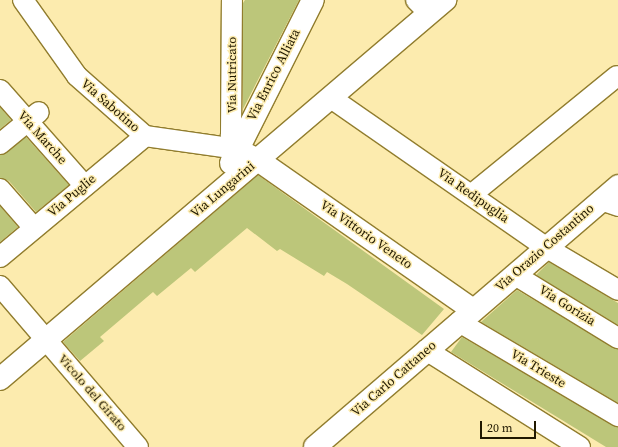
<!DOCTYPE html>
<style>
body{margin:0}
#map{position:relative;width:618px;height:447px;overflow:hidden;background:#fcebae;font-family:"Source Serif 4",serif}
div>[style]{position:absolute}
.building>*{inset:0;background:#bcc67a}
.roads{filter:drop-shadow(1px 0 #917d2e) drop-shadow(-1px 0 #917d2e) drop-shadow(0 1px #917d2e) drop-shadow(0 -1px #917d2e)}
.minor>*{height:20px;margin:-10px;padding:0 10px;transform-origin:10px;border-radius:10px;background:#fff}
.tertiary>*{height:22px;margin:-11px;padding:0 11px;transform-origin:11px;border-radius:11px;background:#fff}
span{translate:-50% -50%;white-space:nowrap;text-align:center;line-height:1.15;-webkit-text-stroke:3px #fcebae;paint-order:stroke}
.street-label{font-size:13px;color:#201800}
.scale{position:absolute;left:480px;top:421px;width:56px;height:18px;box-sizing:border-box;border:2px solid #201800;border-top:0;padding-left:5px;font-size:12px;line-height:14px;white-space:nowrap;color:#201800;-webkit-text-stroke:3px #fcebae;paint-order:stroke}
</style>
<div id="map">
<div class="building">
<div style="clip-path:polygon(245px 0,299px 0,243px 109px,243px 3px)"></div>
<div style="clip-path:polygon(0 107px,11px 120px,0 129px)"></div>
<div style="clip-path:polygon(26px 137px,69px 185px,36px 212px,9px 181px,0 178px,0 155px)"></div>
<div style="clip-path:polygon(258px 175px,444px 309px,422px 335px,347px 284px,327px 272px,324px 276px,280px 249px,277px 251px,247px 228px,195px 272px,191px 268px,157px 296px,153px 292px,100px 337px,104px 341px,80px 361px,63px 342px)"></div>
<div style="clip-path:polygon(0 206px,18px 227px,0 242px)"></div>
<div style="clip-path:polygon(549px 262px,618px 303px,618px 325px,536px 275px)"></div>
<div style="clip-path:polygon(517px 290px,618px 349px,618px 403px,481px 322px)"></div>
<div style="clip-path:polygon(462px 337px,618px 427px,618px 447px,606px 447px,451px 352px)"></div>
</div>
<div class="roads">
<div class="minor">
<div style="left:23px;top:0;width:93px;rotate:54.6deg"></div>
<div style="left:77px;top:76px;width:91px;rotate:41.4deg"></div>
<div style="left:145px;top:136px;width:92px;rotate:8.1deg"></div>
<div style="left:236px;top:149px;width:15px;rotate:-110deg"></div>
<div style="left:231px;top:135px;width:135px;rotate:-89.6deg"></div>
<div style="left:416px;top:0;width:18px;rotate:45deg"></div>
<div style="left:0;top:90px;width:128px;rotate:48.5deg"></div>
<div style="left:331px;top:98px;width:263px;rotate:34.8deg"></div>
<div style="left:547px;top:248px;width:82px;rotate:30.6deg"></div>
<div style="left:0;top:144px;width:50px;rotate:-39.4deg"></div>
<div style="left:0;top:189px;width:52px;rotate:48.9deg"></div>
<div style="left:471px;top:195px;width:188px;rotate:-39.2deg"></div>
<div style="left:601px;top:200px;width:18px;rotate:19deg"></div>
<div style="left:0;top:257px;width:189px;rotate:-39.8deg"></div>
<div style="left:515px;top:275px;width:121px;rotate:31.5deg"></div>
<div style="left:0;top:286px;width:212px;rotate:49.4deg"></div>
<div style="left:459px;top:322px;width:185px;rotate:30.6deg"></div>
<div style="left:426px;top:350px;width:182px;rotate:32.2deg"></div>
</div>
<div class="tertiary">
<div style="left:236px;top:149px;width:25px;rotate:27deg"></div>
<div style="left:258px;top:160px;width:262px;rotate:34.9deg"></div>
<div style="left:231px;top:163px;width:182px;rotate:-63.3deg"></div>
<div style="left:0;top:379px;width:585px;rotate:-40.42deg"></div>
<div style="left:315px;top:447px;width:400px;rotate:-40.7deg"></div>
</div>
</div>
<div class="street-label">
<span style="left:232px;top:75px;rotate:-90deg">Via Nutricato</span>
<span style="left:274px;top:75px;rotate:-63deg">Via Enrico Alliata</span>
<span style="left:110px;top:106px;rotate:41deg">Via Sabotino</span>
<span style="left:42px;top:138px;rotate:48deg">Via Marche</span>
<span style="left:223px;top:190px;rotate:-40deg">Via Lungarini</span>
<span style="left:72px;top:196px;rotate:-40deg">Via Puglie</span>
<span style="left:473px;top:196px;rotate:35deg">Via Redipuglia</span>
<span style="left:366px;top:235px;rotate:35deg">Via Vittorio Veneto</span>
<span style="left:545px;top:248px;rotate:-41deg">Via Orazio Costantino</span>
<span style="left:567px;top:306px;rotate:32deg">Via Gorizia</span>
<span style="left:538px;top:369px;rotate:31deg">Via Trieste</span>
<span style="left:394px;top:379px;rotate:-41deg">Via Carlo Cattaneo</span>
<span style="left:92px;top:393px;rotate:49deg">Vicolo del Girato</span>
</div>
<div class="scale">20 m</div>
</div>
